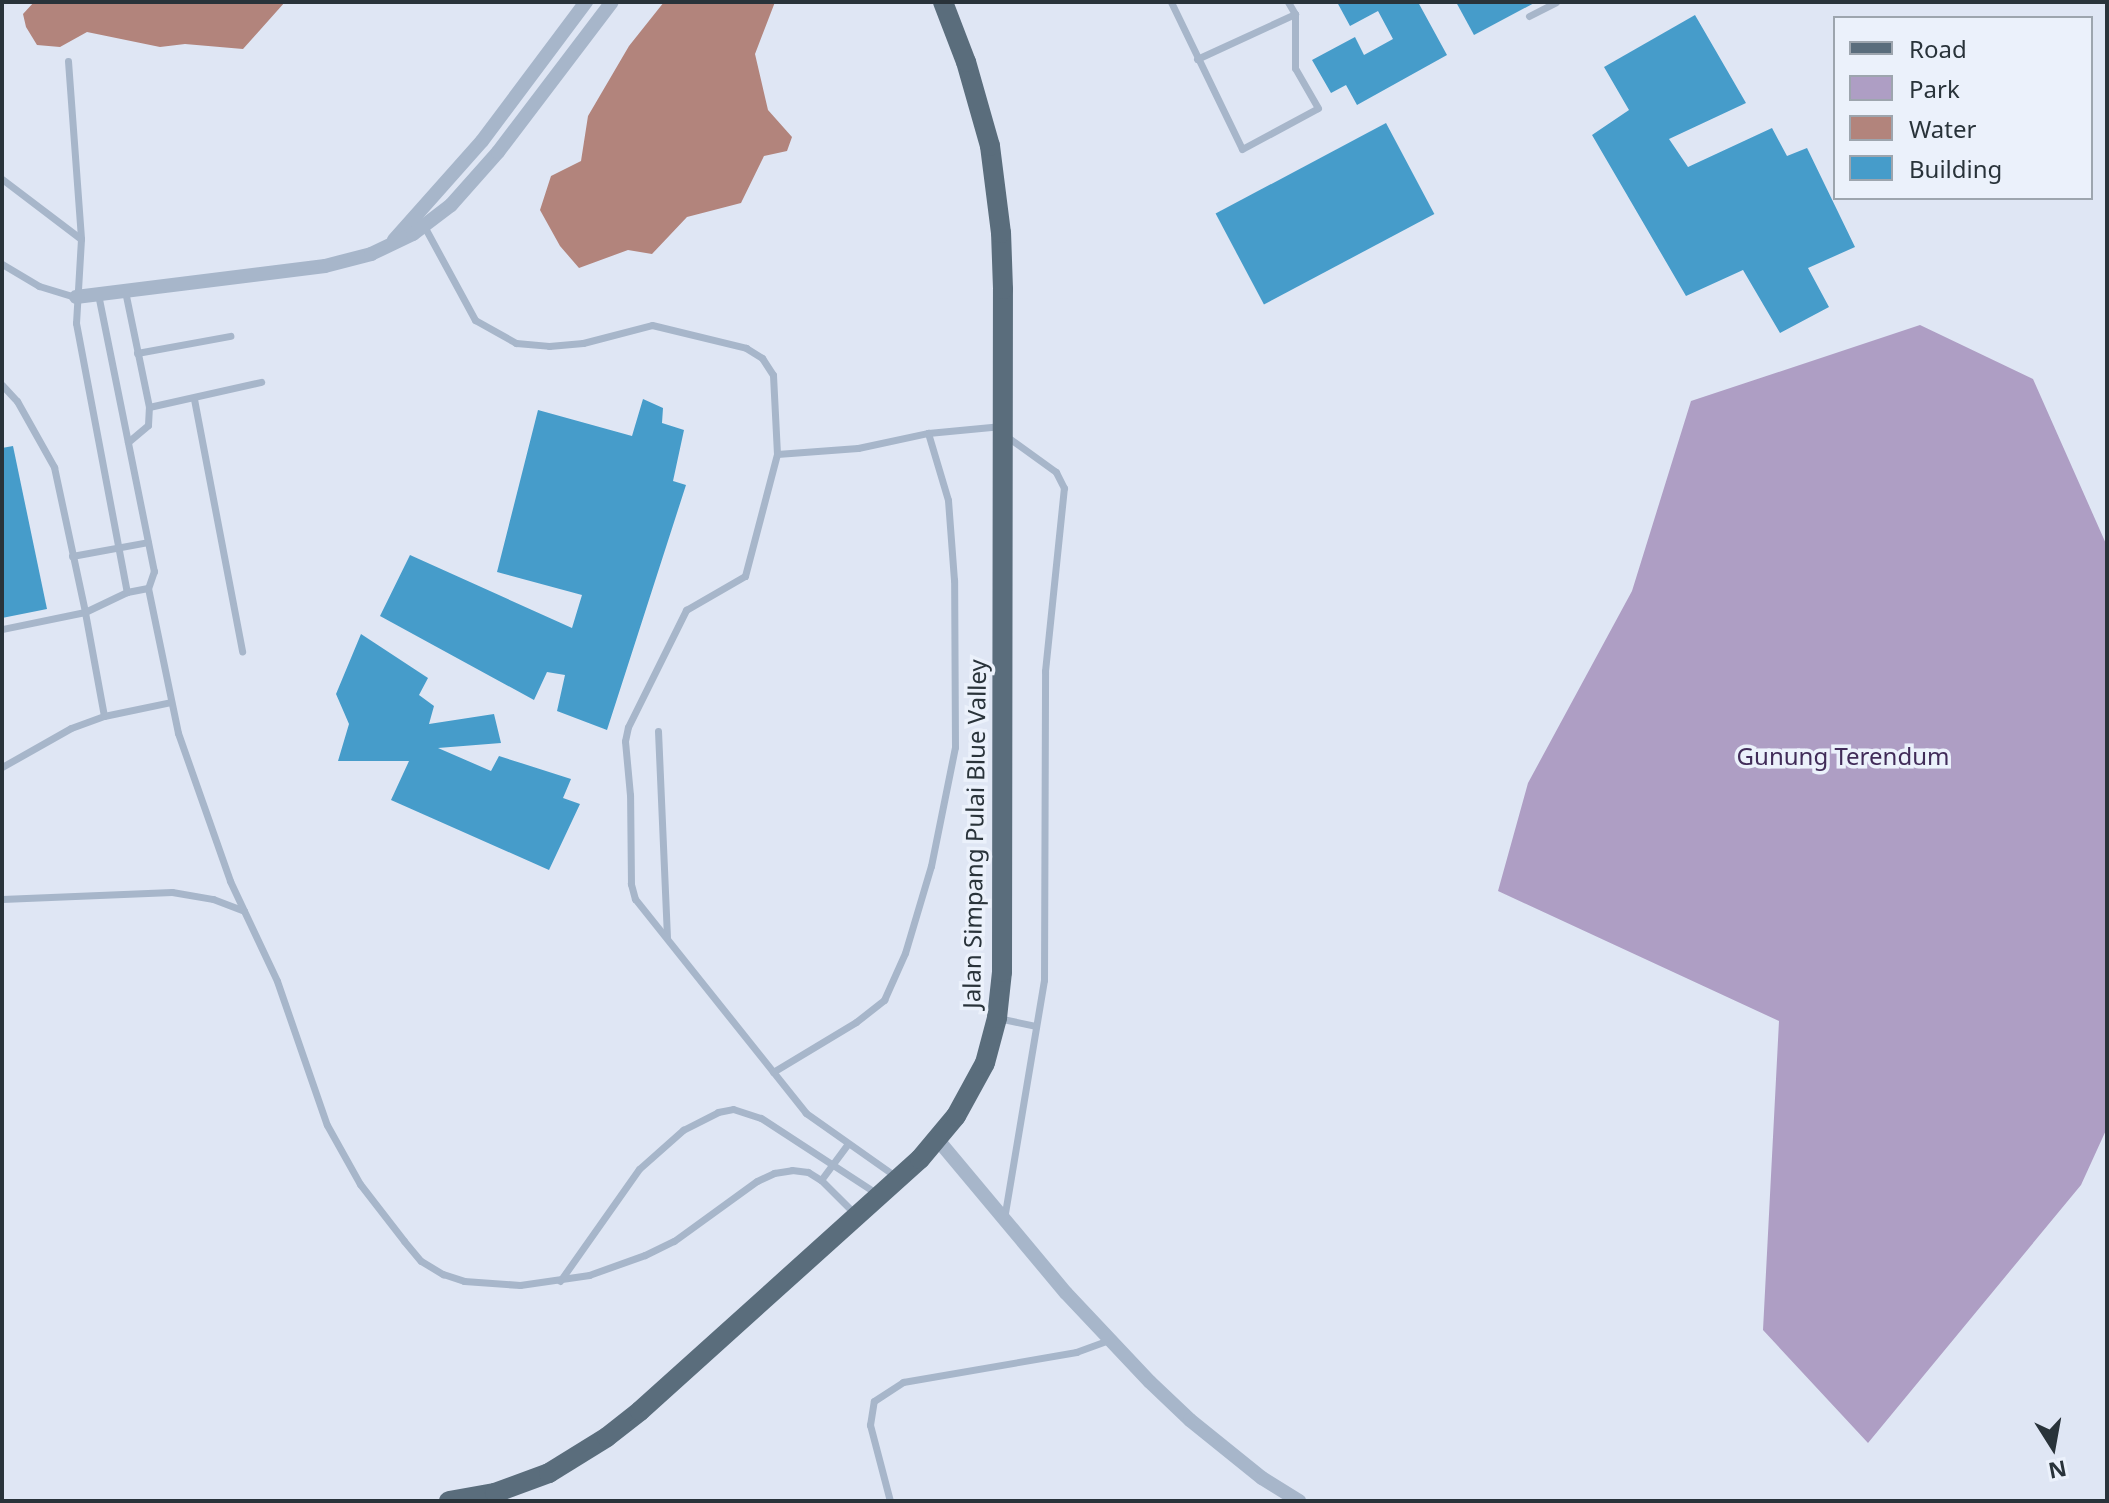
<!DOCTYPE html>
<style>
body{margin:0}
#map{position:relative;width:2109px;height:1503px;overflow:hidden;background:#dfe6f4;font-family:"Noto Sans",sans-serif}
div>[style]{position:absolute}
.green>*{inset:0;background:#ae9ec4}
.water>*{inset:0;background:#b2847c}
.building>*{inset:0;background:#469cca;transform-origin:0 0}
.lane>*{height:7px;margin:-3.5px;padding:0 3.5px;transform-origin:3.5px;border-radius:3.5px;background:#a7b6ca}
.street>*{height:14px;margin:-7px;padding:0 7px;transform-origin:7px;border-radius:7px;background:#a7b6ca}
.primary>*{height:20px;margin:-10px;padding:0 10px;transform-origin:10px;border-radius:10px;background:#5a6d7c}
span{translate:-50% -50%;white-space:nowrap;text-align:center;line-height:1.15;-webkit-text-stroke:7px #ebf1fb;paint-order:stroke}
.park-label{font-size:24px;color:#412c59}
.street-label{font-size:24px;color:#29333a}
.frame{position:absolute;inset:0;border:4px solid #29333a;pointer-events:none}
.legend{position:absolute;left:1833px;top:16px;width:260px;height:184px;box-sizing:border-box;background:#ebf1fb;border:2px solid #9da5ae;margin:0;padding:10px 14px;list-style:none;font-size:24px;color:#29333a}
.legend li{display:flex;align-items:center;gap:16px;height:40px}
.legend b{width:40px;border:2px solid #9da5ae}
.north{position:absolute;left:2013px;top:1407px;width:80px;height:80px;-webkit-text-stroke:6px #ebf1fb;paint-order:stroke;rotate:169deg;font-size:22px;font-weight:700;line-height:32px;text-align:center;color:#29333a}
.north::after{content:'';display:block;margin:auto;width:28px;height:36px;background:#29333a;clip-path:polygon(50% 0,100% 100%,50% 72%,0 100%)}
</style>
<div id="map">
<div class="green">
<div style="clip-path:polygon(1920px 325px,2033px 379px,2107px 546px,2107px 1128px,2081px 1185px,1868px 1443px,1763px 1330px,1779px 1021px,1498px 891px,1528px 783px,1632px 591px,1691px 401px)"></div>
</div>
<div class="water">
<div style="clip-path:polygon(34px 2px,285px 2px,243px 49px,185px 44px,160px 47px,87px 32px,60px 47px,37px 45px,26px 27px,23px 14px)"></div>
<div style="clip-path:polygon(664px 2px,775px 2px,755px 54px,768px 110px,792px 137px,787px 151px,764px 156px,741px 203px,687px 217px,652px 254px,628px 250px,579px 268px,560px 246px,540px 210px,551px 176px,581px 161px,588px 116px,629px 46px)"></div>
</div>
<div class="building">
<div style="clip-path:polygon(1337px 2px,1418px 2px,1447px 55px,1357px 105px,1346px 85px,1331px 93px,1312px 60px,1355px 37px,1364px 55px,1393px 39px,1378px 11px,1350px 26px)"></div>
<div style="clip-path:polygon(1456px 2px,1536px 2px,1474px 35px)"></div>
<div style="clip-path:polygon(1695px 15px,1746px 103px,1669px 139px,1688px 167px,1772px 128px,1787px 156px,1807px 148px,1855px 247px,1808px 268px,1829px 307px,1780px 333px,1743px 270px,1686px 296px,1592px 135px,1629px 110px,1604px 67px)"></div>
<div style="left:1386px;top:123px;width:103px;height:193px;rotate:62deg"></div>
<div style="clip-path:polygon(643px 399px,663px 408px,662px 423px,684px 430px,673px 481px,686px 485px,607px 730px,557px 711px,565px 675px,547px 672px,534px 700px,380px 616px,410px 555px,572px 628px,582px 595px,497px 572px,538px 410px,632px 436px)"></div>
<div style="clip-path:polygon(13px 446px,47px 609px,2px 618px,2px 448px)"></div>
<div style="clip-path:polygon(361px 634px,428px 678px,419px 695px,434px 706px,429px 724px,494px 714px,501px 743px,438px 748px,491px 771px,499px 756px,571px 779px,563px 798px,580px 804px,549px 870px,391px 800px,409px 761px,338px 761px,349px 724px,336px 694px)"></div>
</div>
<div class="lane">
<div style="left:1171px;top:2px;width:163px;rotate:64.2deg"></div>
<div style="left:1242px;top:149px;width:86px;rotate:-28.3deg"></div>
<div style="left:1318px;top:108px;width:46px;rotate:-119.9deg"></div>
<div style="left:1295px;top:68px;width:54px;rotate:-90deg"></div>
<div style="left:1295px;top:14px;width:14px;rotate:-120deg"></div>
<div style="left:1529px;top:16px;width:30px;rotate:-27deg"></div>
<div style="left:1197px;top:59px;width:108px;rotate:-24.7deg"></div>
<div style="left:68px;top:61px;width:178px;rotate:85.8deg"></div>
<div style="left:81px;top:239px;width:84px;rotate:93.4deg"></div>
<div style="left:76px;top:323px;width:274px;rotate:79.3deg"></div>
<div style="left:2px;top:179px;width:99px;rotate:37.2deg"></div>
<div style="left:424px;top:226px;width:107px;rotate:61.5deg"></div>
<div style="left:475px;top:320px;width:47px;rotate:29.3deg"></div>
<div style="left:516px;top:343px;width:33px;rotate:5deg"></div>
<div style="left:549px;top:346px;width:34px;rotate:-5deg"></div>
<div style="left:583px;top:343px;width:71px;rotate:-14.6deg"></div>
<div style="left:652px;top:325px;width:97px;rotate:13.7deg"></div>
<div style="left:746px;top:348px;width:19px;rotate:32deg"></div>
<div style="left:762px;top:358px;width:20px;rotate:57deg"></div>
<div style="left:773px;top:375px;width:79px;rotate:87.1deg"></div>
<div style="left:2px;top:264px;width:43px;rotate:30.7deg"></div>
<div style="left:39px;top:286px;width:39px;rotate:17deg"></div>
<div style="left:125px;top:291px;width:118px;rotate:78.3deg"></div>
<div style="left:98px;top:294px;width:283px;rotate:78.6deg"></div>
<div style="left:154px;top:571px;width:18px;rotate:109deg"></div>
<div style="left:148px;top:588px;width:148px;rotate:78.3deg"></div>
<div style="left:178px;top:733px;width:157px;rotate:70.6deg"></div>
<div style="left:230px;top:881px;width:110px;rotate:64.8deg"></div>
<div style="left:277px;top:981px;width:152px;rotate:70.9deg"></div>
<div style="left:327px;top:1125px;width:68px;rotate:60.8deg"></div>
<div style="left:360px;top:1184px;width:72px;rotate:52.3deg"></div>
<div style="left:404px;top:1241px;width:26px;rotate:50deg"></div>
<div style="left:421px;top:1261px;width:26px;rotate:31deg"></div>
<div style="left:443px;top:1274px;width:22px;rotate:18deg"></div>
<div style="left:464px;top:1281px;width:56px;rotate:4.1deg"></div>
<div style="left:520px;top:1285px;width:70px;rotate:-8.2deg"></div>
<div style="left:589px;top:1275px;width:59px;rotate:-19.7deg"></div>
<div style="left:645px;top:1255px;width:32px;rotate:-26deg"></div>
<div style="left:674px;top:1241px;width:102px;rotate:-35.9deg"></div>
<div style="left:757px;top:1181px;width:19px;rotate:-25deg"></div>
<div style="left:774px;top:1173px;width:18px;rotate:-9deg"></div>
<div style="left:792px;top:1170px;width:16px;rotate:7deg"></div>
<div style="left:808px;top:1172px;width:15px;rotate:32deg"></div>
<div style="left:821px;top:1180px;width:51px;rotate:45deg"></div>
<div style="left:137px;top:353px;width:95px;rotate:-10.4deg"></div>
<div style="left:2px;top:385px;width:22px;rotate:47deg"></div>
<div style="left:17px;top:401px;width:76px;rotate:60.7deg"></div>
<div style="left:54px;top:467px;width:148px;rotate:77.9deg"></div>
<div style="left:85px;top:612px;width:85px;rotate:168.4deg"></div>
<div style="left:194px;top:399px;width:257px;rotate:79.2deg"></div>
<div style="left:128px;top:442px;width:26px;rotate:-40deg"></div>
<div style="left:148px;top:425px;width:18px;rotate:-87deg"></div>
<div style="left:149px;top:407px;width:115px;rotate:-12.6deg"></div>
<div style="left:72px;top:556px;width:77px;rotate:-10.4deg"></div>
<div style="left:104px;top:716px;width:106px;rotate:-100.4deg"></div>
<div style="left:85px;top:612px;width:47px;rotate:-25.5deg"></div>
<div style="left:127px;top:592px;width:21px;rotate:-11deg"></div>
<div style="left:658px;top:731px;width:206px;rotate:87.5deg"></div>
<div style="left:2px;top:767px;width:79px;rotate:-29.5deg"></div>
<div style="left:71px;top:728px;width:35px;rotate:-20deg"></div>
<div style="left:104px;top:716px;width:68px;rotate:-11.8deg"></div>
<div style="left:2px;top:899px;width:170px;rotate:-2.4deg"></div>
<div style="left:172px;top:892px;width:42px;rotate:9.7deg"></div>
<div style="left:213px;top:899px;width:33px;rotate:21deg"></div>
<div style="left:998px;top:1018px;width:38px;rotate:12deg"></div>
<div style="left:773px;top:1072px;width:97px;rotate:-31.1deg"></div>
<div style="left:856px;top:1022px;width:36px;rotate:-38deg"></div>
<div style="left:884px;top:1000px;width:51px;rotate:-65.9deg"></div>
<div style="left:905px;top:953px;width:91px;rotate:-73.4deg"></div>
<div style="left:931px;top:866px;width:121px;rotate:-78.6deg"></div>
<div style="left:955px;top:747px;width:167px;rotate:-90.3deg"></div>
<div style="left:954px;top:580px;width:80px;rotate:-94.3deg"></div>
<div style="left:948px;top:500px;width:70px;rotate:-106.6deg"></div>
<div style="left:898px;top:1178px;width:113px;rotate:-144.8deg"></div>
<div style="left:806px;top:1113px;width:274px;rotate:-128.6deg"></div>
<div style="left:635px;top:899px;width:16px;rotate:-105deg"></div>
<div style="left:631px;top:884px;width:89px;rotate:-90.6deg"></div>
<div style="left:630px;top:795px;width:54px;rotate:-95.3deg"></div>
<div style="left:625px;top:741px;width:14px;rotate:-78deg"></div>
<div style="left:628px;top:727px;width:131px;rotate:-63.6deg"></div>
<div style="left:686px;top:610px;width:68px;rotate:-30deg"></div>
<div style="left:745px;top:576px;width:126px;rotate:-75.3deg"></div>
<div style="left:777px;top:454px;width:81px;rotate:-4.2deg"></div>
<div style="left:858px;top:448px;width:72px;rotate:-12.1deg"></div>
<div style="left:928px;top:433px;width:74px;rotate:-5.4deg"></div>
<div style="left:821px;top:1180px;width:44px;rotate:-53.4deg"></div>
<div style="left:1004px;top:1219px;width:242px;rotate:-80.5deg"></div>
<div style="left:1044px;top:980px;width:309px;rotate:-89.8deg"></div>
<div style="left:1045px;top:671px;width:184px;rotate:-84.1deg"></div>
<div style="left:1064px;top:488px;width:18px;rotate:-117deg"></div>
<div style="left:1056px;top:472px;width:62px;rotate:-144.2deg"></div>
<div style="left:560px;top:1281px;width:137px;rotate:-54.8deg"></div>
<div style="left:639px;top:1169px;width:59px;rotate:-41.6deg"></div>
<div style="left:683px;top:1130px;width:39px;rotate:-27deg"></div>
<div style="left:718px;top:1112px;width:15px;rotate:-11deg"></div>
<div style="left:733px;top:1109px;width:29px;rotate:18deg"></div>
<div style="left:761px;top:1118px;width:137px;rotate:33.1deg"></div>
<div style="left:890px;top:1501px;width:79px;rotate:-104.7deg"></div>
<div style="left:870px;top:1425px;width:24px;rotate:-81deg"></div>
<div style="left:874px;top:1401px;width:35px;rotate:-33deg"></div>
<div style="left:903px;top:1382px;width:176px;rotate:-9.8deg"></div>
<div style="left:1076px;top:1352px;width:35px;rotate:-20deg"></div>
</div>
<div class="street">
<div style="left:394px;top:240px;width:132px;rotate:-48.4deg"></div>
<div style="left:482px;top:141px;width:174px;rotate:-53.2deg"></div>
<div style="left:76px;top:297px;width:251px;rotate:-7.1deg"></div>
<div style="left:325px;top:266px;width:48px;rotate:-14.6deg"></div>
<div style="left:371px;top:254px;width:47px;rotate:-25.5deg"></div>
<div style="left:413px;top:234px;width:48px;rotate:-37.3deg"></div>
<div style="left:451px;top:205px;width:71px;rotate:-48.4deg"></div>
<div style="left:498px;top:152px;width:188px;rotate:-52.8deg"></div>
<div style="left:938px;top:1140px;width:199px;rotate:50.1deg"></div>
<div style="left:1066px;top:1293px;width:122px;rotate:46.7deg"></div>
<div style="left:1150px;top:1382px;width:55px;rotate:43.5deg"></div>
<div style="left:1190px;top:1420px;width:92px;rotate:38.9deg"></div>
<div style="left:1262px;top:1478px;width:44px;rotate:31.9deg"></div>
</div>
<div class="primary">
<div style="left:449px;top:1501px;width:47px;rotate:-9.9deg"></div>
<div style="left:495px;top:1493px;width:58px;rotate:-20.3deg"></div>
<div style="left:549px;top:1473px;width:68px;rotate:-31.8deg"></div>
<div style="left:607px;top:1437px;width:42px;rotate:-38.2deg"></div>
<div style="left:640px;top:1411px;width:377px;rotate:-42deg"></div>
<div style="left:920px;top:1159px;width:56px;rotate:-50.1deg"></div>
<div style="left:956px;top:1116px;width:60px;rotate:-61.3deg"></div>
<div style="left:985px;top:1063px;width:47px;rotate:-75.1deg"></div>
<div style="left:997px;top:1018px;width:46px;rotate:-83.8deg"></div>
<div style="left:1002px;top:972px;width:683px;rotate:-89.92deg"></div>
<div style="left:1003px;top:289px;width:56px;rotate:-92deg"></div>
<div style="left:1001px;top:233px;width:88px;rotate:-97.2deg"></div>
<div style="left:990px;top:146px;width:87px;rotate:-105.9deg"></div>
<div style="left:966px;top:62px;width:64px;rotate:-111deg"></div>
</div>
<div class="park-label">
<span style="left:1843px;top:756px">Gunung Terendum</span>
</div>
<div class="street-label">
<span style="left:974px;top:834px;rotate:-89deg">Jalan Simpang Pulai Blue Valley</span>
</div>
<div class="frame"></div>
<ul class="legend">
<li><b style="height:10px;background:#5a6d7c"></b>Road</li>
<li><b style="height:22px;background:#ae9ec4"></b>Park</li>
<li><b style="height:22px;background:#b2847c"></b>Water</li>
<li><b style="height:22px;background:#469cca"></b>Building</li>
</ul>
<div class="north">N</div>
</div>
